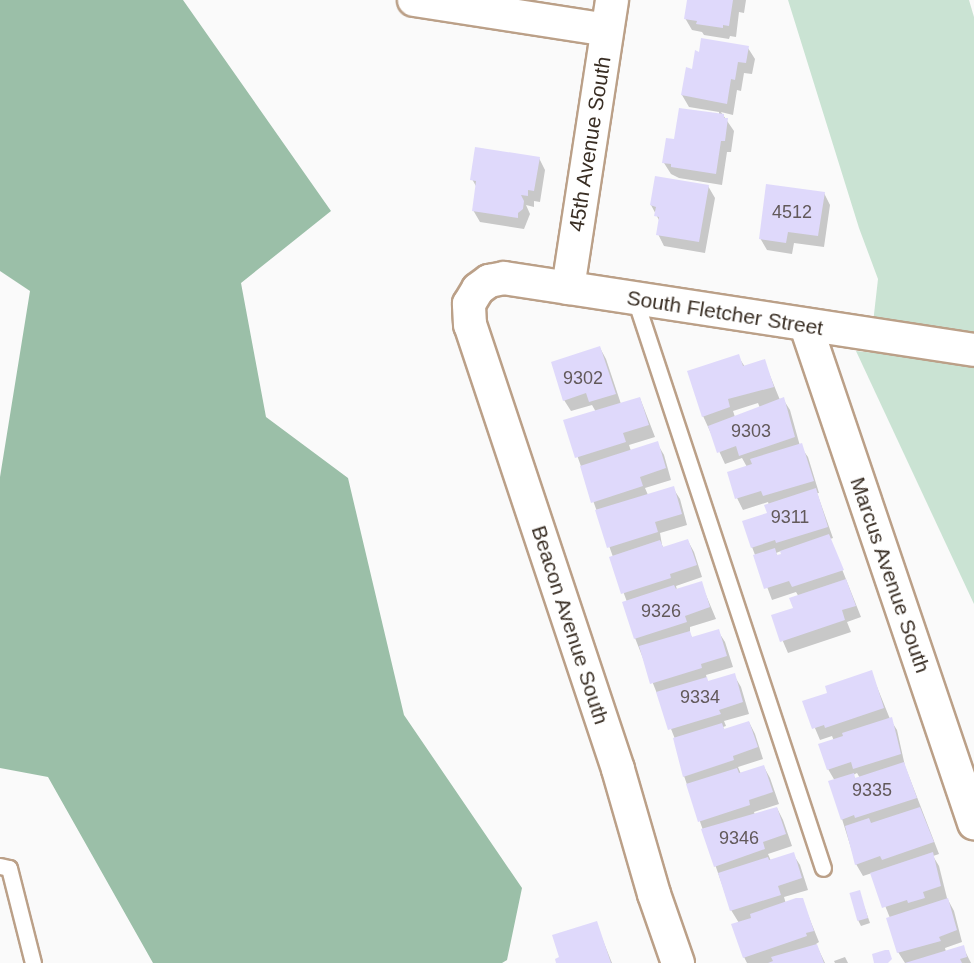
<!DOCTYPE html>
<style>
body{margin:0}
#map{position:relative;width:974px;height:963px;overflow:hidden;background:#fafafa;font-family:Helvetica,sans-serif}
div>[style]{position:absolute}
.green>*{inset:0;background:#cae3d3}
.forest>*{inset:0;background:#9bbfa8}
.shadow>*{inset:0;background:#0003}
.building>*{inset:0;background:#dfd9fb;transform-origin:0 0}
.roads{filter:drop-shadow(2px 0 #bba088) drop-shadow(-2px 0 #bba088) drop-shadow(0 2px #bba088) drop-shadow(0 -2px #bba088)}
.service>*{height:15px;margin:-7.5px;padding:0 7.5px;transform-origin:7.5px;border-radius:7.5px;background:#fff}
.minor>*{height:32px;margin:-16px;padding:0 16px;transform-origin:16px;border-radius:16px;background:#fff}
span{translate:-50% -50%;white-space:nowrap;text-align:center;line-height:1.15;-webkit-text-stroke:4.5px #fff;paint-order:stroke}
.number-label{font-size:18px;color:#62595a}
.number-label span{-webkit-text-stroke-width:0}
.street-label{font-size:21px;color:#392e24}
</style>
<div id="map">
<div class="green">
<div style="clip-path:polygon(788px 0,969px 0,974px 17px,974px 336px,873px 323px,878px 279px,859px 228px)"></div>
<div style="clip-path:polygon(856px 351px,974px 363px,974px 604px)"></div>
</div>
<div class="forest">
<div style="clip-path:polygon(0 0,183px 0,331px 211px,241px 283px,266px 417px,348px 478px,404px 715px,522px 888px,507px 960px,502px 963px,153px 963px,48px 777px,0 768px,0 477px,30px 291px,0 271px)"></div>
</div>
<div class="shadow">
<div style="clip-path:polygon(688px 0,746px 0,744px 13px,739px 12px,736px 37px,730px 36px,729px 39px,704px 35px,702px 32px,692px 30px,685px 18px)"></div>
<div style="clip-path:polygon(748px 48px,755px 59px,752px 74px,744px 73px,741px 91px,737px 90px,733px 115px,721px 112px,734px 131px,731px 152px,727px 152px,722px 185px,679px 178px,671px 174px,664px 163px,675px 141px,719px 115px,719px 112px,689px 107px,682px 95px,693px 70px)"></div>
<div style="clip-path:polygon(539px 158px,545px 170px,540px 202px,534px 201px,534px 207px,526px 205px,530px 214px,524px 229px,480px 222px,473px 210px,477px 188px,472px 179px)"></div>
<div style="clip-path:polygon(708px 186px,715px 198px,705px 253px,664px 246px,658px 234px,660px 222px,651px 205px)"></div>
<div style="clip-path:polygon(824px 193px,830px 205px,824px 247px,794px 243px,792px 254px,767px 250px,760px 238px)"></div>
<div style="clip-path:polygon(600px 348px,606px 359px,621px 404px,640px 398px,655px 437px,629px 445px,631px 451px,657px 443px,664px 455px,671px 480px,645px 488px,648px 495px,673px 488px,680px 499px,687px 525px,660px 533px,662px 545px,664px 548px,688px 541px,694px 552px,702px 577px,676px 586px,677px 590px,701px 583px,716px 619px,690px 627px,690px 634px,693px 639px,718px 631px,725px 642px,733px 667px,706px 675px,708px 683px,734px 675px,741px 687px,749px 714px,724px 721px,726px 726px,723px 727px,725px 730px,749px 722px,755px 734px,763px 759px,738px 767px,741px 774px,764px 767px,770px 778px,779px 804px,754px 812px,755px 815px,777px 808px,783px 820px,792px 846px,768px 854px,771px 861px,793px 854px,800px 865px,808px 890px,784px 897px,786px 904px,802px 900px,819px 942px,816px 944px,825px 963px,747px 963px,744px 957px,739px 923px,731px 910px,684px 776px,675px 739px,635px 638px,627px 602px,611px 558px,613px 557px,565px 421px,596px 412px,592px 405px,571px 411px,564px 400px)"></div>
<div style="clip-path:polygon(evenodd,738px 356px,745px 367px,764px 361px,780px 400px,783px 399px,790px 410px,800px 446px,808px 457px,819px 493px,817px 493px,833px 538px,830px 539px,861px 617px,847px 622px,851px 632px,788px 653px,772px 616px,795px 609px,799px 597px,796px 592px,772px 600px,752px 547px,769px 514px,769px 505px,768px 502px,743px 510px,737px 498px,747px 467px,742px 458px,725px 464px,703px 416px,738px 356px,758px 403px,760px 408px,735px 417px,733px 411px,758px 403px,738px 356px,781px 551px,783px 555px,778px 556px,776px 553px,781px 551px)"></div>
<div style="clip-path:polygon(evenodd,871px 672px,890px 719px,897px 730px,905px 766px,939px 854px,933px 856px,939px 866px,947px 898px,954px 911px,962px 942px,945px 948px,946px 952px,963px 947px,971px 963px,905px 963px,898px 952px,890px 918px,872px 873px,863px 876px,856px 864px,842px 819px,835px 781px,828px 769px,834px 741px,832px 736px,820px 740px,804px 702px,829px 694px,871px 672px,857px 773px,860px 778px,856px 779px,853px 775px,857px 773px)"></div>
<div style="clip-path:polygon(859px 892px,870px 923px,861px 926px,858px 920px)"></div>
<div style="clip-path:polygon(596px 923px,612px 963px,558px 963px)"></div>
<div style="clip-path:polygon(845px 957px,848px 963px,835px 963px,834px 961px)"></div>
</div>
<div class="building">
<div style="clip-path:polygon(687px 0,733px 0,729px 26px,723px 25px,723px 28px,696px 24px,697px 21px,684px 19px)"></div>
<div style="clip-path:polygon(701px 38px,749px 46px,746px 63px,738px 62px,735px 80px,731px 79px,727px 104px,681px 95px,686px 67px,692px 69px,695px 50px,699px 52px)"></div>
<div style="clip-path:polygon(679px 108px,724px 114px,724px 118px,728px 118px,725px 141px,721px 141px,716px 174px,671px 167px,671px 164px,662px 163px,666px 138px,674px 139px)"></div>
<div style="clip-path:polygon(475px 147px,540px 157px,534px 191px,528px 190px,528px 196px,521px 195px,524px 201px,523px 209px,518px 213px,518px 218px,472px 211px,476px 181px,470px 180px)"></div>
<div style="clip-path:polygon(655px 176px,709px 185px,699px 242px,656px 235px,659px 217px,654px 216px,656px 207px,650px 205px)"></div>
<div style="clip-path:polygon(766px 184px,825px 192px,818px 236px,788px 232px,786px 243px,759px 239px)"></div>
<div style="clip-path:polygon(600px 346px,616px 394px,589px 402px,586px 393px,563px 401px,551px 362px)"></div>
<div style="clip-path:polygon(739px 354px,743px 366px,765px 359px,774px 387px,728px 399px,730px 407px,702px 417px,687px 371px)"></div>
<div style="clip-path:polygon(640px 397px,649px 425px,623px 433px,626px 442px,575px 458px,563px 420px)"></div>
<div style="clip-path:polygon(784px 397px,795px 437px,739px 456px,736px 446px,717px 453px,708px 426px)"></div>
<div style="clip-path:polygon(658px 441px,666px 468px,640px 477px,643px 486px,591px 503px,580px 466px)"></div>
<div style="clip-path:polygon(802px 443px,814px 481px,763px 496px,761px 491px,735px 499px,727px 472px,752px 464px,750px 459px)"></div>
<div style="clip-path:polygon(674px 486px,682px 514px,655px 522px,658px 532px,607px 548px,595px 510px)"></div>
<div style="clip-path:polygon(816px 488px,828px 527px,776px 543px,775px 540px,751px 548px,742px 521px,767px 513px,764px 505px)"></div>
<div style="clip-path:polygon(829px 534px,844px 570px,792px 587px,789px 581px,764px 589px,753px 555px,775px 548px,777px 555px,781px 554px,780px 551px)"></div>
<div style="clip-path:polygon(688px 539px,697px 565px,670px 574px,671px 578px,621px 594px,609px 557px,660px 540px,663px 547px)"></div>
<div style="clip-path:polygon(846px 579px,856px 606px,842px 610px,845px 620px,780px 642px,771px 615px,793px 608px,789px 598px)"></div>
<div style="clip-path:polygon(702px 581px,710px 607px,685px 616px,687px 622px,634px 639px,622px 602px,674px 585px,676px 589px)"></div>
<div style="clip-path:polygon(719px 629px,727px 656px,701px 664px,702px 668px,650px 684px,639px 646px,690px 631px,692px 637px)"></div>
<div style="clip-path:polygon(872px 670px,884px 708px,825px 728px,824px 725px,812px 729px,802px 701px,827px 693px,825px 686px)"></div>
<div style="clip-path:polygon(735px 673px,743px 702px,719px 710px,721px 714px,668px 730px,656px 692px,707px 677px,708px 681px)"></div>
<div style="clip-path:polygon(892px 717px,901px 754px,853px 769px,851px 762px,827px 770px,818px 744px,843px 736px,842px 733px)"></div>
<div style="clip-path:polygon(749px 721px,758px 747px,733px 756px,734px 760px,683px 777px,673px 738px,722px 723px,724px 729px)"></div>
<div style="clip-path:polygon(904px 762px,917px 798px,855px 818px,854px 815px,841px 820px,828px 781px,854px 773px,855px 778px)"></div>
<div style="clip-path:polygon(764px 765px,773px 792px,749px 800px,750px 805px,698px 822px,686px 784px,737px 768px,739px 773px)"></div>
<div style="clip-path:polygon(777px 807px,786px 834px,763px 842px,765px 849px,714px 867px,701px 829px)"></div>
<div style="clip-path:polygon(920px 807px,934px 842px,882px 860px,880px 856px,855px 865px,845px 826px,869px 818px,871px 823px)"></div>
<div style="clip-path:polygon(794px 852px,802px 878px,778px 886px,781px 895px,730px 911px,718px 873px,768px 857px,769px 860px)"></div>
<div style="clip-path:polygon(933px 852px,941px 886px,923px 892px,925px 898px,908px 903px,907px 900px,882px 908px,870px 873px)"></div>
<div style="left:860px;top:890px;width:29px;height:11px;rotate:74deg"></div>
<div style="clip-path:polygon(796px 898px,803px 898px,814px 931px,806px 933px,807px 936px,743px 958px,731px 924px,751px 918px,750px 914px)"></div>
<div style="clip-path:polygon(948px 898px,957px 930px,939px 937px,941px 941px,897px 953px,886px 918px)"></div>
<div style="clip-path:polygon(597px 921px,611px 963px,556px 963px,555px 959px,559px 957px,552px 935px)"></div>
<div style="clip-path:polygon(817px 944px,824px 963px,768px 963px,773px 961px,771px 957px)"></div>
<div style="clip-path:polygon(964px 945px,967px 957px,960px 959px,962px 963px,905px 963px)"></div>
<div style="clip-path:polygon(885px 950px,889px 950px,892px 959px,888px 963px,874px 963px,872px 954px)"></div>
</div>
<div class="roads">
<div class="service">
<div style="left:635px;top:299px;width:599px;rotate:71.72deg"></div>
<div style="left:0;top:866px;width:9px;rotate:13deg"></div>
<div style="left:9px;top:868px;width:98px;rotate:75.8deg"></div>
</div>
<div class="minor">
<div style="left:414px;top:0;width:195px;rotate:8.8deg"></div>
<div style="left:568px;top:288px;width:291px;rotate:-81.3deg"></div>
<div style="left:806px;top:326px;width:525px;rotate:71.32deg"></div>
<div style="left:678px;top:963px;width:73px;rotate:-109.2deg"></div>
<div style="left:654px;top:894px;width:130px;rotate:-106.1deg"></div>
<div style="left:618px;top:769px;width:468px;rotate:-108.4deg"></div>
<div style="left:470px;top:325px;width:21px;rotate:-93deg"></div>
<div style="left:469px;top:304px;width:17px;rotate:-59deg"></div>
<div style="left:478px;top:289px;width:14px;rotate:-36deg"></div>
<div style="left:489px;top:281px;width:15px;rotate:-11deg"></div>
<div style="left:504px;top:278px;width:475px;rotate:8.7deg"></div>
</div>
</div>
<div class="number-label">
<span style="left:792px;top:212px">4512</span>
<span style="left:583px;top:378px">9302</span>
<span style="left:751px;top:431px">9303</span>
<span style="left:790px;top:517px">9311</span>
<span style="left:661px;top:611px">9326</span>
<span style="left:700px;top:697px">9334</span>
<span style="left:872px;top:790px">9335</span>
<span style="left:739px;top:838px">9346</span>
</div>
<div class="street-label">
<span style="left:590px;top:144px;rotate:-81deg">45th Avenue South</span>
<span style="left:725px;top:313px;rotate:9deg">South Fletcher Street</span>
<span style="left:890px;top:575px;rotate:71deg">Marcus Avenue South</span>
<span style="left:570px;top:625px;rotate:72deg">Beacon Avenue South</span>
</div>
</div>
